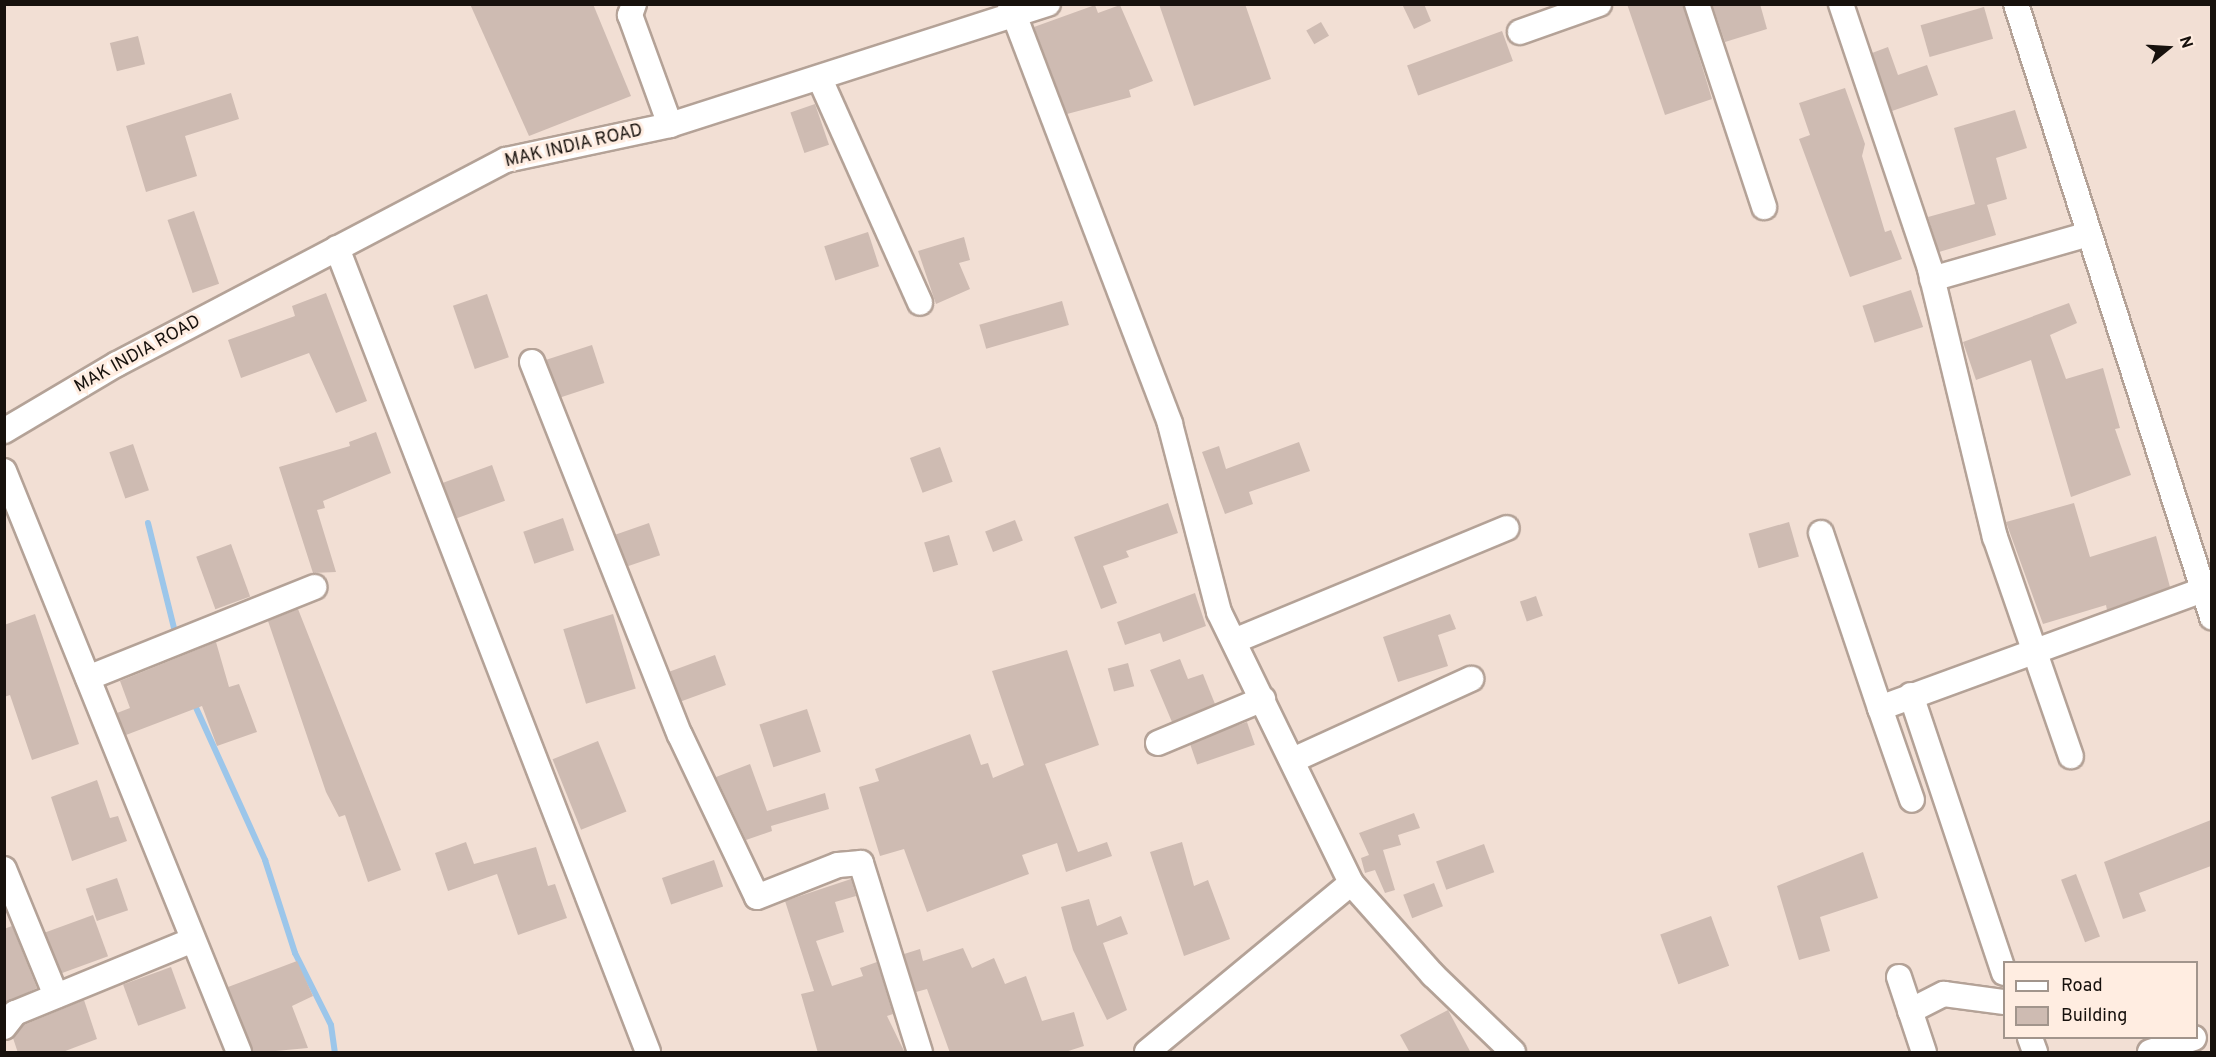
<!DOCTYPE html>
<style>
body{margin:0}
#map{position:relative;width:2216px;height:1057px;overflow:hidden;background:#f2dfd4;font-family:Overpass,sans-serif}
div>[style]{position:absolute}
.stream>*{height:6px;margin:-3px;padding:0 3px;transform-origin:3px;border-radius:3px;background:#9cc6ea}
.building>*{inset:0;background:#cebbb2;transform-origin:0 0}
.roads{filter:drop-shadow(2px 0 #b4a297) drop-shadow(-2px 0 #b4a297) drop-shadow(0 2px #b4a297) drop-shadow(0 -2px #b4a297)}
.minor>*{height:24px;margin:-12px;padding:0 12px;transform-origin:12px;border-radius:12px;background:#fff}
span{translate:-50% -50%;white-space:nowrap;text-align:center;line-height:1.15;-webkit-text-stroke:6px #ffede1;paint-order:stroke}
.street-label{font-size:18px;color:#17110d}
.frame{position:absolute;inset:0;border:6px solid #17110d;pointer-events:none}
.legend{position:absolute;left:2003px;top:961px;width:195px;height:78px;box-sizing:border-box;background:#ffede1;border:2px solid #a2958c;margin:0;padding:8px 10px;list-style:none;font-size:18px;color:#17110d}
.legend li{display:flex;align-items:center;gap:12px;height:30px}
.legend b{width:30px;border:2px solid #a2958c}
.north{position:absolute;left:2138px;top:18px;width:60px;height:60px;-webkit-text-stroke:4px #ffede1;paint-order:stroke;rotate:72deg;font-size:16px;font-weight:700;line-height:24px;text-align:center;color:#17110d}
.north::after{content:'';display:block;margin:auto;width:21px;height:27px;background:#17110d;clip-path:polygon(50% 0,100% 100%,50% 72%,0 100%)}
</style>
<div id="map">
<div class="stream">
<div style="left:148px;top:523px;width:116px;rotate:76.1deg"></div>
<div style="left:193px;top:701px;width:175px;rotate:65.6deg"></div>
<div style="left:265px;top:860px;width:98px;rotate:72.1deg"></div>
<div style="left:295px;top:953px;width:80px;rotate:63.4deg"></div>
<div style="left:331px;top:1025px;width:27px;rotate:82deg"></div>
</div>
<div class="building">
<div style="clip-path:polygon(470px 4px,593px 4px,631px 96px,529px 136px)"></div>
<div style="clip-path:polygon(1159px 4px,1245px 4px,1271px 79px,1194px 106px)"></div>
<div style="clip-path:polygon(1402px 4px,1424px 4px,1431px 21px,1414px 29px)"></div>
<div style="clip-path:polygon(1627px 4px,1683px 4px,1712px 99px,1665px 115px)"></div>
<div style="clip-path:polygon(1712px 4px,1760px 4px,1767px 29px,1725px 42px)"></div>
<div style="clip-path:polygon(1095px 5px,1098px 13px,1120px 5px,1153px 81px,1129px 90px,1131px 97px,1067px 114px,1034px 27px)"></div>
<div style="left:1984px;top:7px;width:33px;height:66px;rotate:74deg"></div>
<div style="left:1321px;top:22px;width:16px;height:17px;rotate:60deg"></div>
<div style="left:1502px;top:31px;width:32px;height:101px;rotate:70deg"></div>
<div style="left:138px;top:36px;width:29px;height:29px;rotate:76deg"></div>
<div style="clip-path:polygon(1888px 47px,1898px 75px,1927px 65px,1938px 95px,1892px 111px,1872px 53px)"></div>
<div style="clip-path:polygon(1845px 88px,1865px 144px,1862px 156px,1885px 232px,1891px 230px,1902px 259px,1850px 277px,1799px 139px,1810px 135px,1799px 103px)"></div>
<div style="clip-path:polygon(231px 93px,239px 119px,185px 136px,197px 176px,146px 192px,126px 126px)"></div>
<div style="left:815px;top:104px;width:43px;height:26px;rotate:71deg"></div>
<div style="clip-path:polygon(2015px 110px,2027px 148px,1996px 158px,2007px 199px,1987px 205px,1996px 235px,1939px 252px,1928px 217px,1975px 204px,1954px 128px)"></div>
<div style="left:194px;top:211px;width:77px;height:28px;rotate:71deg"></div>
<div style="left:868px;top:232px;width:36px;height:46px;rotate:72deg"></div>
<div style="clip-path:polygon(964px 237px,970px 260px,959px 263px,970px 289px,936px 304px,918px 251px)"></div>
<div style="left:1911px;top:290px;width:39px;height:51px;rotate:72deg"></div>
<div style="clip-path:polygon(326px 293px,367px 401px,336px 413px,309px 353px,241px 378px,228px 340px,295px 316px,292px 306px)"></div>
<div style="left:487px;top:294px;width:67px;height:36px;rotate:71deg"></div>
<div style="left:1062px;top:301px;width:25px;height:86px;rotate:74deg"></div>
<div style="clip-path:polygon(2069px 303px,2077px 323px,2050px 335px,2066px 379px,2103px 368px,2120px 428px,2115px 429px,2131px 475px,2071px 497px,2031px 360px,1976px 380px,1963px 342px)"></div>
<div style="left:592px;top:345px;width:40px;height:48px;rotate:72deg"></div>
<div style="clip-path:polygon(376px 432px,391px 473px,323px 501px,325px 508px,317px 510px,336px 572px,313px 573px,279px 467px,350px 446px,349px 442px)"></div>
<div style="clip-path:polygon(1299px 442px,1310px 471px,1249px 492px,1253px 504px,1225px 514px,1202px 452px,1219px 446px,1226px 469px)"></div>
<div style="left:133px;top:444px;width:49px;height:25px;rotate:71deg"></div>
<div style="left:940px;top:447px;width:37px;height:32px;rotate:70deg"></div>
<div style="left:492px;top:465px;width:38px;height:52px;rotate:70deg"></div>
<div style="clip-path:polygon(1168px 503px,1178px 533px,1126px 551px,1129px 557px,1103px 566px,1117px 603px,1101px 609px,1074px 537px)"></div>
<div style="clip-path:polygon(2074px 503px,2090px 557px,2156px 536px,2170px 587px,2107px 610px,2106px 605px,2043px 624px,2006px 522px)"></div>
<div style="left:563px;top:518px;width:34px;height:42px;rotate:71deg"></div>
<div style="left:1015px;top:520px;width:22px;height:32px;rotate:69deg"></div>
<div style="left:1789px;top:522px;width:36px;height:42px;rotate:74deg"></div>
<div style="left:649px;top:523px;width:34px;height:35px;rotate:71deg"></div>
<div style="left:949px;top:535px;width:31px;height:26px;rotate:73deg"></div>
<div style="left:231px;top:544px;width:56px;height:37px;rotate:70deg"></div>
<div style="clip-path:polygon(1195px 593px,1206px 626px,1163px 642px,1160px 633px,1125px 645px,1117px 622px)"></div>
<div style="left:1536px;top:596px;width:21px;height:17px;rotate:71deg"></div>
<div style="clip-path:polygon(298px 609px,401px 870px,368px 882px,345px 815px,339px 817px,326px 792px,268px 621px)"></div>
<div style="clip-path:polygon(35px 614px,79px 744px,32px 760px,10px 695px,4px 697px,4px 625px)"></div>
<div style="left:613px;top:614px;width:78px;height:52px;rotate:73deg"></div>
<div style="clip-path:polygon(1450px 614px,1456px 629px,1438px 635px,1448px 666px,1398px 682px,1383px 637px)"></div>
<div style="clip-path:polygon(216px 642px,229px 687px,239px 684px,257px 732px,217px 746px,202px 706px,126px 735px,117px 713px,130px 708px,120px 681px)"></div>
<div style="clip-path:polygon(1067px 650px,1099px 745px,1045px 764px,1078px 852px,1107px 842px,1112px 856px,1066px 872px,1057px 843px,1022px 855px,1029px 874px,927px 912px,904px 849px,880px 856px,859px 787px,879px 781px,875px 769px,970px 734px,981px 765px,988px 763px,993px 778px,1024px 765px,992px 671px)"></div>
<div style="left:715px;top:655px;width:32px;height:48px;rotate:70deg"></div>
<div style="clip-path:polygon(1180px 659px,1188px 679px,1203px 674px,1215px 704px,1172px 722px,1150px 670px)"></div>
<div style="left:1128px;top:663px;width:24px;height:21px;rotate:75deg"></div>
<div style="left:807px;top:709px;width:45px;height:50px;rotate:72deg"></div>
<div style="left:1247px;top:722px;width:24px;height:61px;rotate:71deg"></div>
<div style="left:598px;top:741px;width:76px;height:49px;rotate:68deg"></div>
<div style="clip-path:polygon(750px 764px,767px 811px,825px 793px,829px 809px,771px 826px,772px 831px,746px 840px,716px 777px)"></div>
<div style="clip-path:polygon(97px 780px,110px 818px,118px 816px,127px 841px,72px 861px,51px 797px)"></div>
<div style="clip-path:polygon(1414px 813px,1420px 828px,1398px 835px,1401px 845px,1383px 850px,1395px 890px,1385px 893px,1375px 870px,1365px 873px,1361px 858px,1369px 855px,1359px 833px)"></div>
<div style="clip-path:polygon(2211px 820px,2211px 866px,2139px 893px,2146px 911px,2123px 919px,2104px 862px)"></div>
<div style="clip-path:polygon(466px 842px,474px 864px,536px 847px,548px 886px,555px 884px,567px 918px,518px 935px,497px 874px,448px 891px,435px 853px)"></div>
<div style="clip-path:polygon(1182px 842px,1194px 886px,1208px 880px,1230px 939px,1184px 956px,1150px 852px)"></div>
<div style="left:1484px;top:844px;width:30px;height:51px;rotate:70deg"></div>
<div style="clip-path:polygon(1863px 852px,1878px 898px,1820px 917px,1830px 951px,1799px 960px,1777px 886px)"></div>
<div style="left:714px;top:860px;width:28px;height:55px;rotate:71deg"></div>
<div style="left:2076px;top:874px;width:67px;height:16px;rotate:69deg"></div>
<div style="left:117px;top:878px;width:34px;height:33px;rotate:71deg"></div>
<div style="clip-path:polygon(851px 879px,856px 896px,835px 902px,844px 932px,816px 941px,832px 986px,863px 976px,860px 968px,877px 962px,893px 1014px,887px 1016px,905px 1053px,818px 1053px,801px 994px,814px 991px,785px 901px)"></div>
<div style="left:1434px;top:883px;width:25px;height:33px;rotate:69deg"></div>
<div style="clip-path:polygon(1089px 899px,1097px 926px,1121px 916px,1128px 934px,1103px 943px,1127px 1010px,1107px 1020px,1073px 950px,1061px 907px)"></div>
<div style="left:93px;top:915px;width:44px;height:51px;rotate:70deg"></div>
<div style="left:1711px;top:916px;width:53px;height:54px;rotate:70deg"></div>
<div style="clip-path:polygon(12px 926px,37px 988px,4px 1004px,4px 929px)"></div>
<div style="clip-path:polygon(963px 948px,972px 968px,994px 958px,1005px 984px,1026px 976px,1042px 1021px,1074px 1012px,1084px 1046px,1062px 1053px,950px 1053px,927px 989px,916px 992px,904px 954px,920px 949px,923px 961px)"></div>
<div style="clip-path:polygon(297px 961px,313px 996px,292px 1006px,308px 1048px,253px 1053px,228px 987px)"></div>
<div style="left:171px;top:967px;width:44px;height:51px;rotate:70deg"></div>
<div style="clip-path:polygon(84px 1000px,97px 1039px,60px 1053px,18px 1053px,13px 1038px,24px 1025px)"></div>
<div style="clip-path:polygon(1448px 1010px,1471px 1053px,1410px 1053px,1400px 1035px)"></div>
</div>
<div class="roads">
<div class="minor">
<div style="left:634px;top:4px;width:12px;rotate:110deg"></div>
<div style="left:630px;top:15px;width:117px;rotate:70deg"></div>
<div style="left:1010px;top:4px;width:449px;rotate:69.1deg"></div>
<div style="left:1170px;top:424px;width:194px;rotate:75.4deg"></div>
<div style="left:1219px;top:612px;width:301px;rotate:64deg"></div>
<div style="left:1697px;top:4px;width:214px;rotate:71.7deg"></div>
<div style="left:1841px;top:4px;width:280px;rotate:71.4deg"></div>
<div style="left:1930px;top:269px;width:276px;rotate:76.4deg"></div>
<div style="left:1995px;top:537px;width:232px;rotate:70.9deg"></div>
<div style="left:2016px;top:4px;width:644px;rotate:72.27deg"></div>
<div style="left:1520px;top:32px;width:84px;rotate:-19.5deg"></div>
<div style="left:820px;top:79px;width:245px;rotate:65.9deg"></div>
<div style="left:337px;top:248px;width:862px;rotate:68.85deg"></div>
<div style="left:1932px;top:279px;width:163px;rotate:-16deg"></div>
<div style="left:532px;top:362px;width:401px;rotate:68.4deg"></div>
<div style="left:680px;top:735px;width:179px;rotate:64.6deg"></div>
<div style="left:757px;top:897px;width:87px;rotate:-21.6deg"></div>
<div style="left:838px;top:865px;width:23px;rotate:-5deg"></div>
<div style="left:861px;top:863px;width:198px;rotate:72.7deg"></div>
<div style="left:4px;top:431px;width:131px;rotate:-30.7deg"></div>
<div style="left:117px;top:364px;width:439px;rotate:-27.7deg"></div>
<div style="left:506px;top:160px;width:168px;rotate:-12deg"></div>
<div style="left:670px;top:125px;width:397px;rotate:-17.8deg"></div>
<div style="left:4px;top:471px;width:627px;rotate:67.98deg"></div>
<div style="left:1821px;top:533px;width:185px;rotate:71.4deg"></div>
<div style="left:1880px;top:708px;width:344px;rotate:-20.1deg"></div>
<div style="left:1234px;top:641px;width:295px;rotate:-22.5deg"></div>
<div style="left:88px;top:678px;width:244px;rotate:-21.9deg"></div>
<div style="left:1911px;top:695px;width:293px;rotate:71.5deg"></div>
<div style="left:1880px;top:708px;width:97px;rotate:70.8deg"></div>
<div style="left:1158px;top:743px;width:114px;rotate:-22.7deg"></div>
<div style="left:1293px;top:760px;width:196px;rotate:-24.5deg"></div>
<div style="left:4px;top:869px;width:137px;rotate:67.7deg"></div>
<div style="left:1899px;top:977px;width:79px;rotate:71.6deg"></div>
<div style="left:1910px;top:1011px;width:38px;rotate:-27deg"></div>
<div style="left:1944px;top:994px;width:61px;rotate:7.6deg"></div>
<div style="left:4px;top:1027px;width:18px;rotate:-52deg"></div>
<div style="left:15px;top:1013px;width:192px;rotate:-22.3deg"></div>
<div style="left:2030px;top:1038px;width:15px;rotate:70deg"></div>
<div style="left:1147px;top:1052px;width:265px;rotate:-39.6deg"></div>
<div style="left:1351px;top:883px;width:123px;rotate:48.3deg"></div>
<div style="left:1433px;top:975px;width:111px;rotate:43.9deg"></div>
<div style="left:2150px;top:1052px;width:46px;rotate:-17.7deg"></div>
</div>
</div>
<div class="street-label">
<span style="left:574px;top:147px;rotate:-13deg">MAK INDIA ROAD</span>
<span style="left:138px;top:355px;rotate:-29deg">MAK INDIA ROAD</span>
</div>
<div class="frame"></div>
<ul class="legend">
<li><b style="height:8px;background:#fff"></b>Road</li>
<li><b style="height:16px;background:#cebbb2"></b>Building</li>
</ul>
<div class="north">N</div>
</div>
